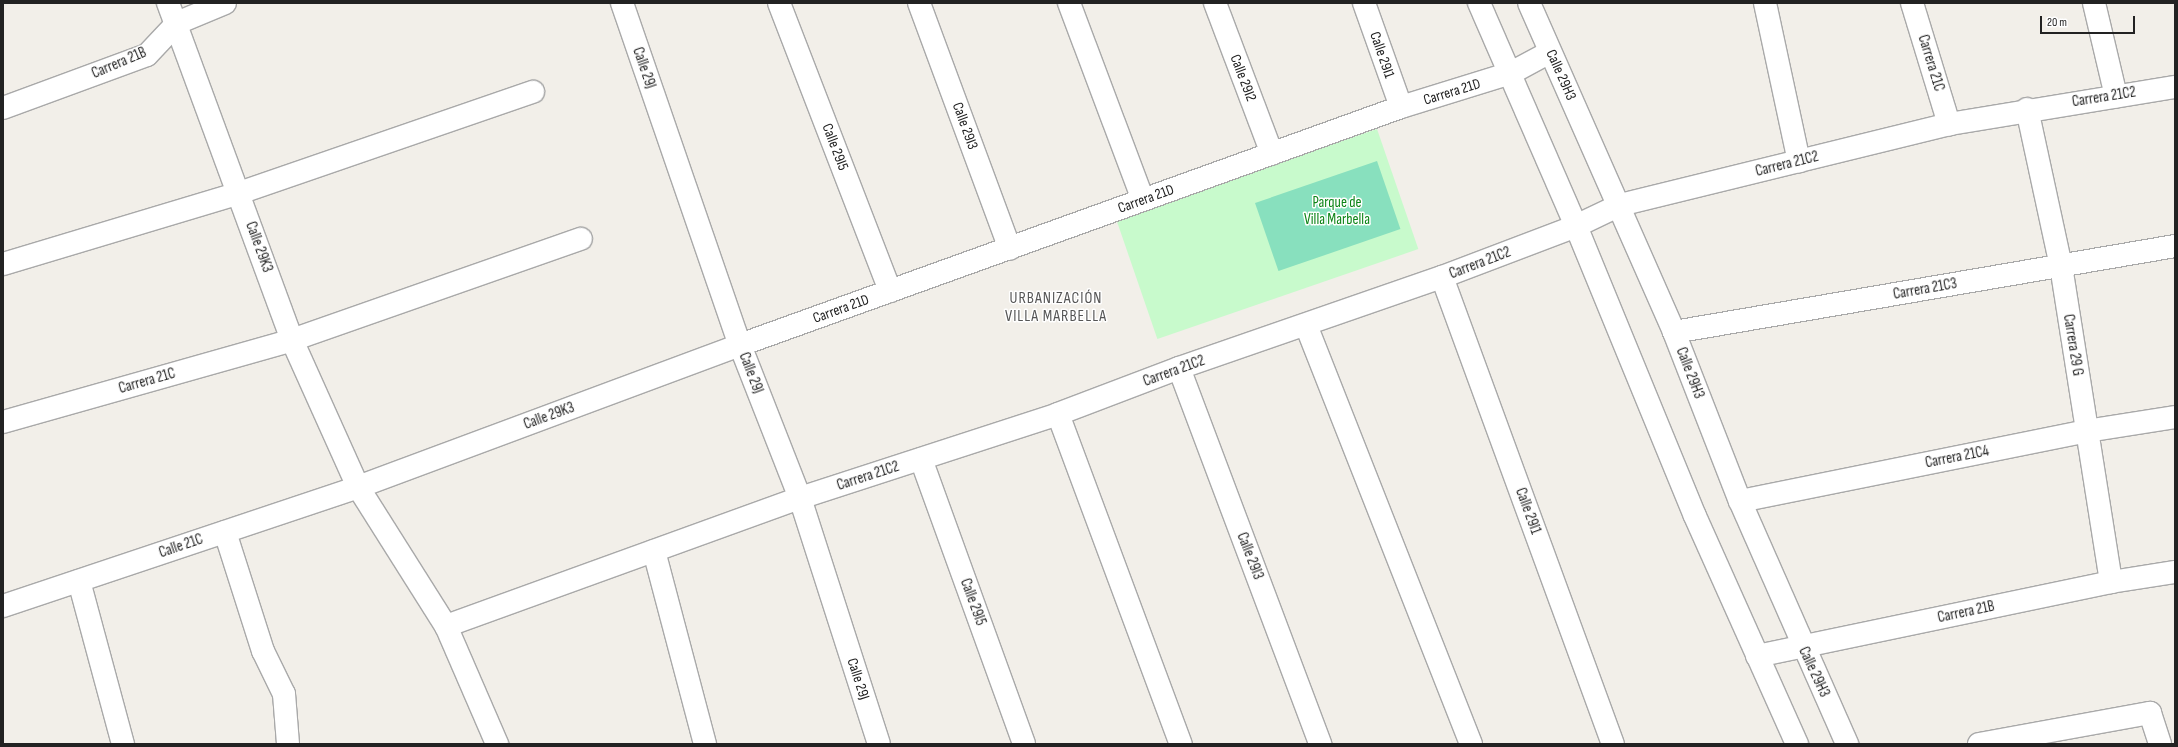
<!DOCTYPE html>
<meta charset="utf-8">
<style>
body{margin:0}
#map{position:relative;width:2178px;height:747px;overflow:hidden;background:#f2efe9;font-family:"Sofia Sans Condensed",sans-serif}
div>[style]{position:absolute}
.park>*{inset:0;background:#c8facc;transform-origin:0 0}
.pitch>*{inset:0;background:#88e0be;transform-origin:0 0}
.roads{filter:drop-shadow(1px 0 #a9a9a9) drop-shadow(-1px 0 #a9a9a9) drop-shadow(0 1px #a9a9a9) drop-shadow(0 -1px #a9a9a9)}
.minor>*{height:22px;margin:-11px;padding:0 11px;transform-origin:11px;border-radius:11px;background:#fff}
span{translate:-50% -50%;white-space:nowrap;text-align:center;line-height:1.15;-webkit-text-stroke:3px #fff;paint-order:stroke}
.street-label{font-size:15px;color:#222}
.park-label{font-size:15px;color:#0c8416}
.neighbourhood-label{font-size:16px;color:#555;letter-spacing:1px}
.frame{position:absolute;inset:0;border:4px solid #222;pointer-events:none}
.scale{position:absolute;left:2040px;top:16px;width:95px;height:18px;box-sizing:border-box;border:2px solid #222;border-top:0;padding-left:5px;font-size:12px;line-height:14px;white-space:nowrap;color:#222;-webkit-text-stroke:3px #fff;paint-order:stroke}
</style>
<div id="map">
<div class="park">
<div style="left:1377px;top:129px;width:127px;height:276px;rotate:71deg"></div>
</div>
<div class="pitch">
<div style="left:1377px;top:161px;width:72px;height:129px;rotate:71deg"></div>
</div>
<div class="roads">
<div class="minor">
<div style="left:168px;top:3px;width:359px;rotate:69.8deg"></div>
<div style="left:292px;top:340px;width:161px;rotate:65.8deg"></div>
<div style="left:358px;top:487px;width:165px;rotate:57.7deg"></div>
<div style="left:446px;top:626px;width:129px;rotate:66.6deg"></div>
<div style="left:622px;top:3px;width:362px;rotate:71deg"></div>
<div style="left:740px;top:345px;width:164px;rotate:68.6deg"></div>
<div style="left:800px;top:498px;width:258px;rotate:72.2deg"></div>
<div style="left:779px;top:3px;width:309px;rotate:68.9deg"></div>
<div style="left:919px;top:3px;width:262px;rotate:69.7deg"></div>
<div style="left:1069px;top:3px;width:210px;rotate:69.4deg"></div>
<div style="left:1215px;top:3px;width:161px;rotate:69.3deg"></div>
<div style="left:1364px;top:3px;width:110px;rotate:70.4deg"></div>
<div style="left:1479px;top:3px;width:243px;rotate:66.5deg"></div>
<div style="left:1576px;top:226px;width:313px;rotate:67.7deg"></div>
<div style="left:1695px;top:516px;width:250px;rotate:65.9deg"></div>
<div style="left:1529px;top:3px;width:360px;rotate:66.2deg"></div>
<div style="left:1674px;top:332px;width:181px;rotate:68.7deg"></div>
<div style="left:1740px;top:501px;width:266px;rotate:66.2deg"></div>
<div style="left:1765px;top:3px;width:162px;rotate:77.9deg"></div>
<div style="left:1912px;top:3px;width:127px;rotate:73deg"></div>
<div style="left:2094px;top:3px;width:96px;rotate:76.7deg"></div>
<div style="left:3px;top:108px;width:153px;rotate:-20.2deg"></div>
<div style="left:147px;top:55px;width:44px;rotate:-46.8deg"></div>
<div style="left:177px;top:23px;width:52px;rotate:-22.6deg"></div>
<div style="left:2027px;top:109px;width:161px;rotate:77.8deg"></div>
<div style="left:2061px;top:266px;width:320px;rotate:81deg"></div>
<div style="left:3px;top:264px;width:246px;rotate:-16.7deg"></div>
<div style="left:239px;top:193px;width:311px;rotate:-19deg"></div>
<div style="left:1442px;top:277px;width:497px;rotate:69.9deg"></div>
<div style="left:1306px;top:325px;width:450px;rotate:68.5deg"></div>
<div style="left:1674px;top:332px;width:508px;rotate:-9.74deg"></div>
<div style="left:1179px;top:368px;width:402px;rotate:69.4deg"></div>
<div style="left:1058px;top:414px;width:352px;rotate:69.6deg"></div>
<div style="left:3px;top:422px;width:300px;rotate:-15.8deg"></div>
<div style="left:292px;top:340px;width:306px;rotate:-19.3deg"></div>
<div style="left:921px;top:459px;width:303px;rotate:70.1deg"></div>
<div style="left:1740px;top:501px;width:354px;rotate:-11.4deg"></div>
<div style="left:2087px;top:431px;width:89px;rotate:-9deg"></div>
<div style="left:225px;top:532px;width:125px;rotate:72.3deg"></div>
<div style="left:263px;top:651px;width:48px;rotate:64deg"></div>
<div style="left:284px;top:694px;width:50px;rotate:85.4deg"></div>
<div style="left:654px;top:551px;width:200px;rotate:75.2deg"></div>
<div style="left:79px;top:581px;width:169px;rotate:74.9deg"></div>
<div style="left:3px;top:606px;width:374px;rotate:-18.5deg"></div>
<div style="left:358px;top:487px;width:408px;rotate:-20.4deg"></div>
<div style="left:740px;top:345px;width:703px;rotate:-19.8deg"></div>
<div style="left:1401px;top:107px;width:115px;rotate:-17.2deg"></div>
<div style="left:1511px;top:73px;width:44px;rotate:-28.3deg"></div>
<div style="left:446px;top:626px;width:376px;rotate:-19.9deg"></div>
<div style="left:800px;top:498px;width:271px;rotate:-18deg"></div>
<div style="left:1058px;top:414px;width:129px;rotate:-20.8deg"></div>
<div style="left:1179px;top:368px;width:278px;rotate:-19.1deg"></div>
<div style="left:1442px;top:277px;width:143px;rotate:-20.8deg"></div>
<div style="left:1576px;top:226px;width:49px;rotate:-25.5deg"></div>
<div style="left:1620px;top:205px;width:339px;rotate:-13.8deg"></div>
<div style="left:1949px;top:124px;width:229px;rotate:-9.3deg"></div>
<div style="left:1757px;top:656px;width:362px;rotate:-11.8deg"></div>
<div style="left:2111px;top:582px;width:65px;rotate:-8.9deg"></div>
<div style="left:1979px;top:744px;width:174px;rotate:-10.3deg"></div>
<div style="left:2150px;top:713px;width:33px;rotate:72deg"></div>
</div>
</div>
<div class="street-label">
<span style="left:1382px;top:55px;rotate:71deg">Calle 29I1</span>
<span style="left:119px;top:63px;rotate:-23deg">Carrera 21B</span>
<span style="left:1931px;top:63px;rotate:73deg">Carrera 21C</span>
<span style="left:644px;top:68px;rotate:71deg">Calle 29J</span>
<span style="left:1561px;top:75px;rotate:66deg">Calle 29H3</span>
<span style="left:1243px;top:78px;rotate:69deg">Calle 29I2</span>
<span style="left:1452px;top:92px;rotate:-17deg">Carrera 21D</span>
<span style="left:2104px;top:97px;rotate:-9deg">Carrera 21C2</span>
<span style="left:965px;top:126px;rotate:70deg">Calle 29I3</span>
<span style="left:835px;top:147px;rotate:69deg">Calle 29I5</span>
<span style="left:1787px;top:164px;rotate:-14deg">Carrera 21C2</span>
<span style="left:1146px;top:199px;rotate:-20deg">Carrera 21D</span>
<span style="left:259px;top:247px;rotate:70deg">Calle 29K3</span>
<span style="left:1480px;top:263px;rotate:-21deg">Carrera 21C2</span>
<span style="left:1925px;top:289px;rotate:-10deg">Carrera 21C3</span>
<span style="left:841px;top:309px;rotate:-20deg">Carrera 21D</span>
<span style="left:2073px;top:345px;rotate:81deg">Carrera 29 G</span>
<span style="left:1174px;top:371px;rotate:-20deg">Carrera 21C2</span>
<span style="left:751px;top:373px;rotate:69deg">Calle 29J</span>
<span style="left:1690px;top:373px;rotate:69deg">Calle 29H3</span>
<span style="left:147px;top:381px;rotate:-16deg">Carrera 21C</span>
<span style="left:549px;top:416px;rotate:-20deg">Calle 29K3</span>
<span style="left:1957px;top:457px;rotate:-11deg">Carrera 21C4</span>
<span style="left:868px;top:476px;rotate:-18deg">Carrera 21C2</span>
<span style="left:1528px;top:511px;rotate:70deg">Calle 29I1</span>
<span style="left:181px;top:546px;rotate:-19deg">Calle 21C</span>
<span style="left:1250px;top:556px;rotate:69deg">Calle 29I3</span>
<span style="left:973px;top:602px;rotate:70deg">Calle 29I5</span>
<span style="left:1966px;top:612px;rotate:-12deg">Carrera 21B</span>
<span style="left:1814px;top:672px;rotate:65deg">Calle 29H3</span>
<span style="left:858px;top:679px;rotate:72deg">Calle 29J</span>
</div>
<div class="park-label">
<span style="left:1337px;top:211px">Parque de<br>Villa Marbella</span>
</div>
<div class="neighbourhood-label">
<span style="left:1056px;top:308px">URBANIZACIÓN<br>VILLA MARBELLA</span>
</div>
<div class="frame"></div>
<div class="scale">20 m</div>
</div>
